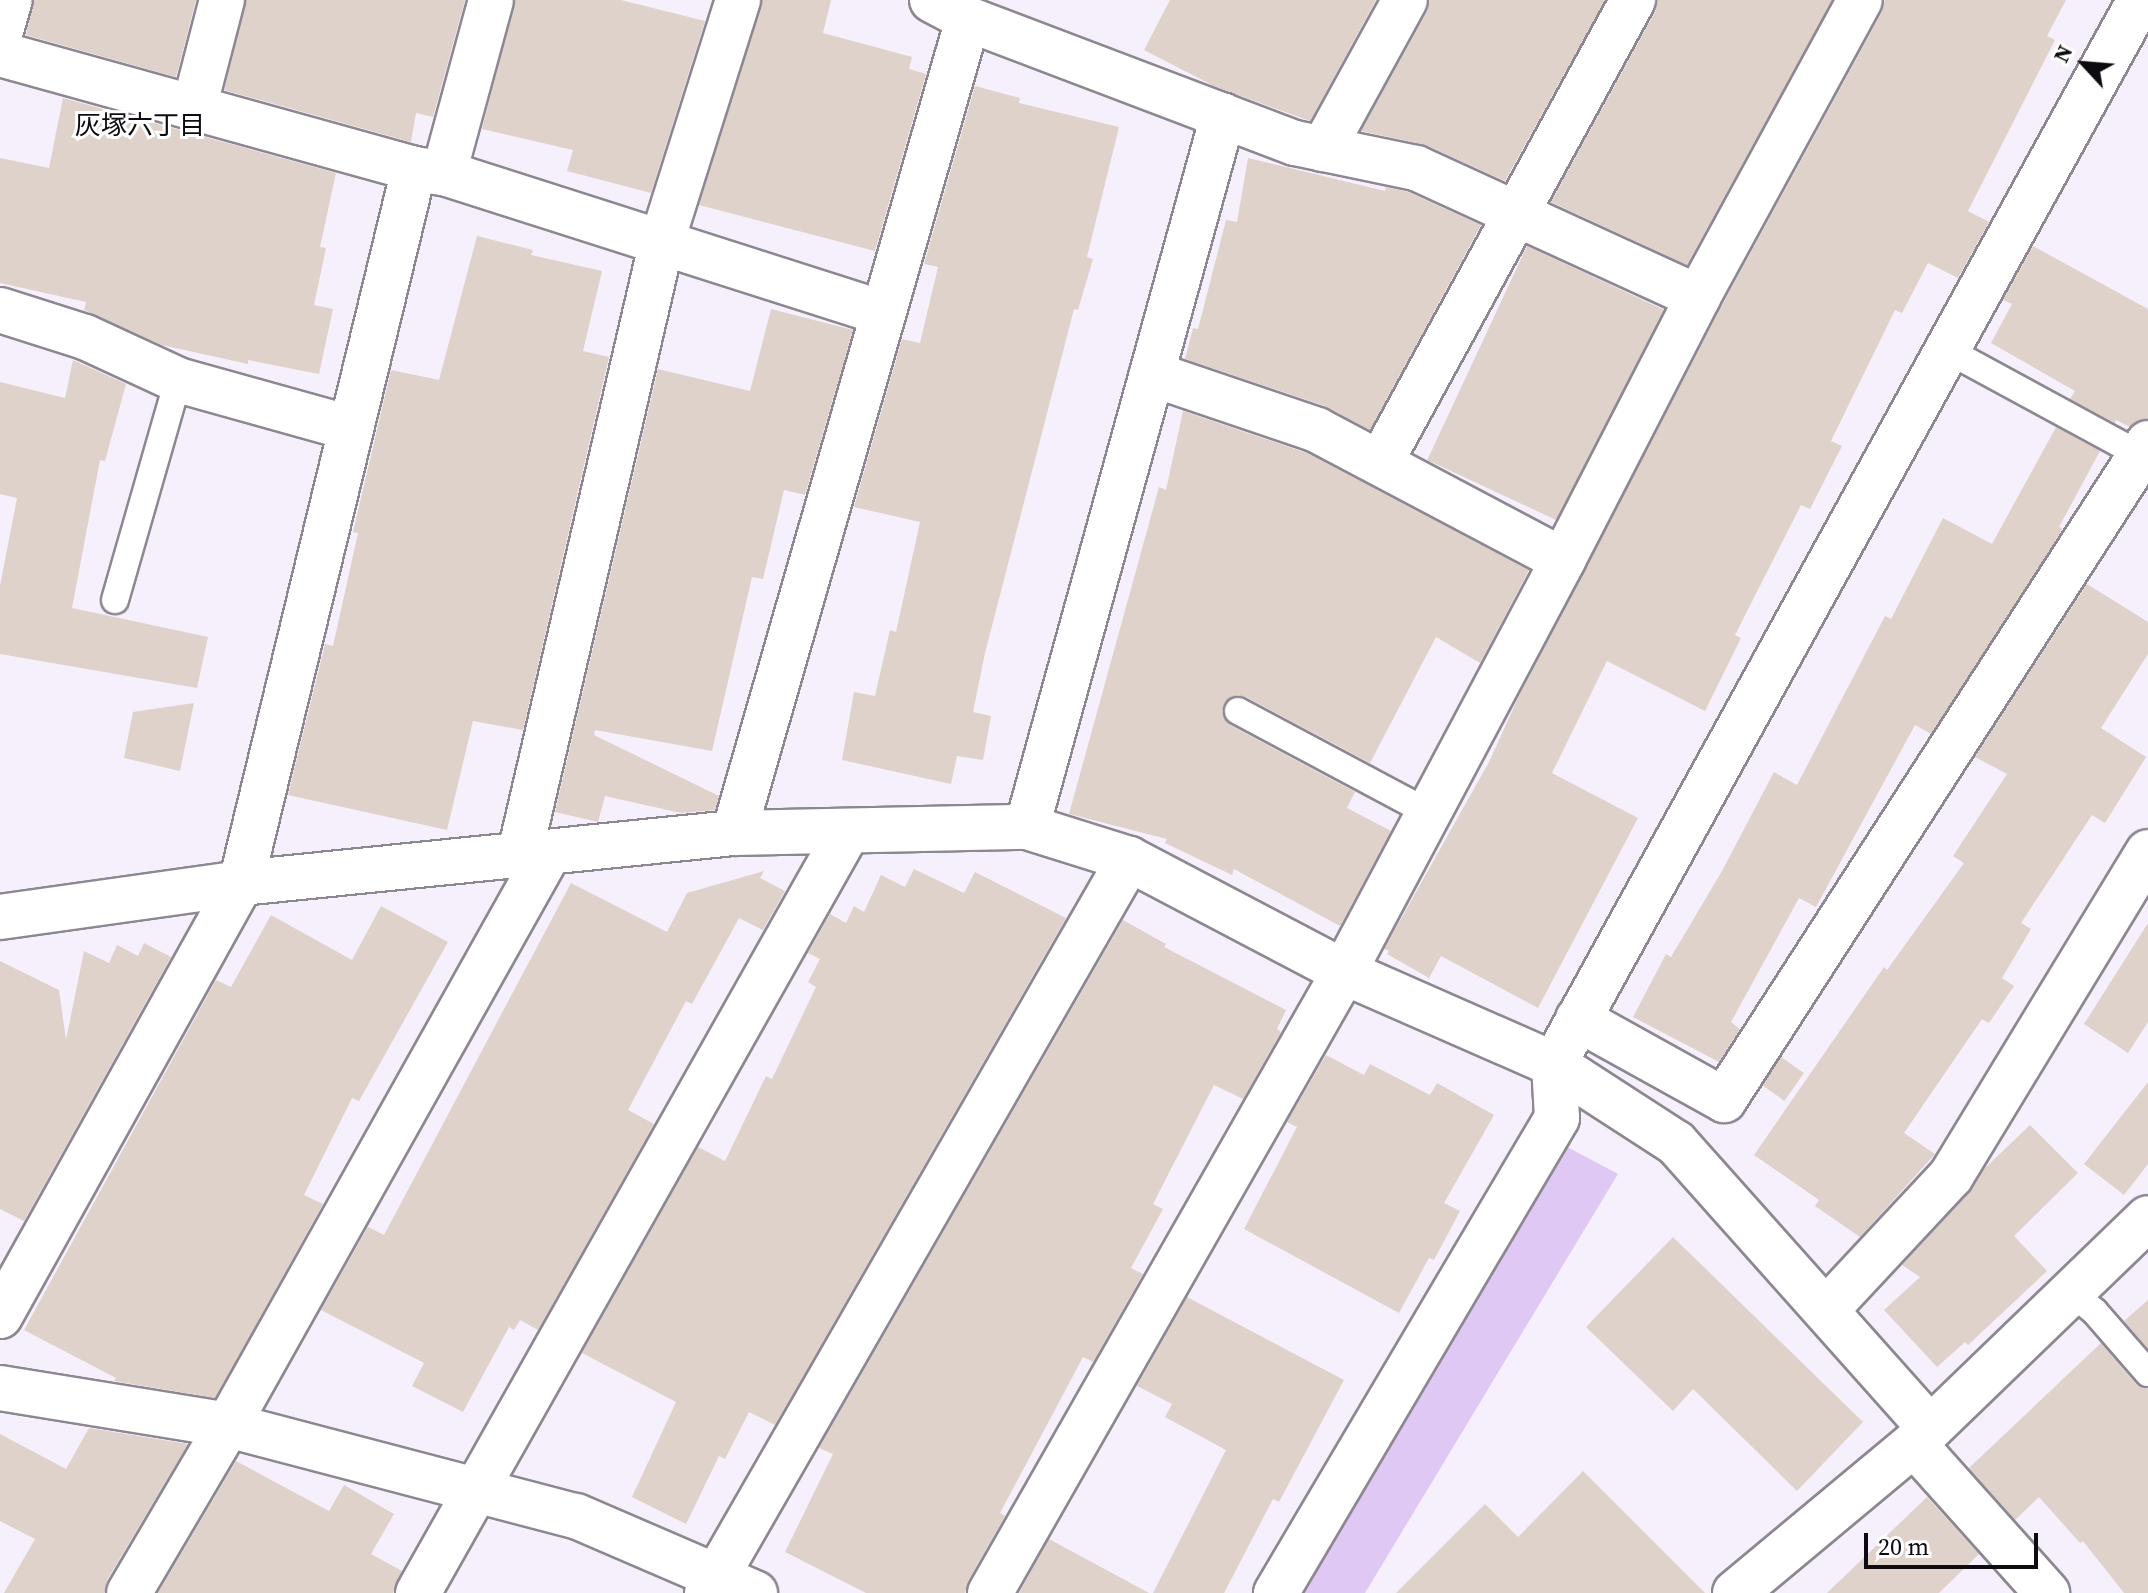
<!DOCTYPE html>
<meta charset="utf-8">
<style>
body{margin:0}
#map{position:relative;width:2148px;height:1593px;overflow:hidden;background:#f6f0fc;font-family:"Source Serif 4","Noto Sans JP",serif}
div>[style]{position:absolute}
.green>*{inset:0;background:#e0c8f4}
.building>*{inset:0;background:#ded2cb;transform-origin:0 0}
.roads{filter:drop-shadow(2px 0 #8d8792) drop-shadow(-2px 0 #8d8792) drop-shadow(0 2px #8d8792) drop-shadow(0 -2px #8d8792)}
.lane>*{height:26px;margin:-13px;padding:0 13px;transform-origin:13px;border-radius:13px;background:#fff}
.street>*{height:44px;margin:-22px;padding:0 22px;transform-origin:22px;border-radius:22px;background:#fff}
.secondary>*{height:44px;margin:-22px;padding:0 22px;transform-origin:22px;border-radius:22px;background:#fff}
span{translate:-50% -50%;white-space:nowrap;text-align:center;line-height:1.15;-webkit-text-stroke:6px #fff;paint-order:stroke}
.neighbourhood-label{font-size:26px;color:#0d0b0f}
.north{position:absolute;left:2044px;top:24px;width:80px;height:80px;-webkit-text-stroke:6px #fff;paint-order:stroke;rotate:296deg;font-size:22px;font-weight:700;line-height:32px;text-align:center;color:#0d0b0f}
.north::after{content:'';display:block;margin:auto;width:28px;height:36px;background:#0d0b0f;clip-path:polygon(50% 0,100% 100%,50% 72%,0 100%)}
.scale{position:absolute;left:1864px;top:1533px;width:174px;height:36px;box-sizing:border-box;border:4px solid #0d0b0f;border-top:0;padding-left:10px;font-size:24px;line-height:28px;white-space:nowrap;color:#0d0b0f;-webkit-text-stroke:6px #fff;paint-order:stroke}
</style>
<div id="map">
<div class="green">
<div style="clip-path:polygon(1556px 1141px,1618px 1174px,1365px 1593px,1292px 1593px)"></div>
</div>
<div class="building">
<div style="clip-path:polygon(34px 0,196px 0,176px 77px,26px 35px)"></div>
<div style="clip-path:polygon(246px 0,465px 0,433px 117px,416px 113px,411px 142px,224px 90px)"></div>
<div style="clip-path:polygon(515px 0,621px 0,705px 21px,651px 193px,567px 171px,573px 150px,482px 129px)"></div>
<div style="clip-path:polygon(762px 0,831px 0,823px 33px,912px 57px,909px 69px,926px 74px,875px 251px,699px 205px)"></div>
<div style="clip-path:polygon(1170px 0,1376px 0,1310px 121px,1214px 86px,1144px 50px)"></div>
<div style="clip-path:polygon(1430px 0,1605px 0,1505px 181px,1426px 145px,1361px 131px,1427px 12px)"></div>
<div style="clip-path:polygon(1658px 0,1832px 0,1687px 265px,1551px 202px,1655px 12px)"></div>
<div style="clip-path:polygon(1885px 0,2066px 0,2047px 36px,2055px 40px,1968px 211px,1989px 222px,1958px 278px,1928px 263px,1902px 313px,1895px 310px,1831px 441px,1842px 446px,1810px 509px,1801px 505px,1735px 635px,1741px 638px,1705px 711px,1607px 661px,1552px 773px,1638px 818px,1538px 1008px,1441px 956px,1429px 978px,1387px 954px,1389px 951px,1384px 949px,1489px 762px,1518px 698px,1720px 309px,1882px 12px)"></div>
<div style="clip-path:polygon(975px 86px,1020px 98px,1019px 103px,1119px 127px,1087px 257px,1093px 259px,1078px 310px,1074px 309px,985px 653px,973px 712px,991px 716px,983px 760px,957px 756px,951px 784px,842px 760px,854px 692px,875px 696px,890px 630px,896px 632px,920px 522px,854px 507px,902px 339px,920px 343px,938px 267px,924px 264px)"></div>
<div style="clip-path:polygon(63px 98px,336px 173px,320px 247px,326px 248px,314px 305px,333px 309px,319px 374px,248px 360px,248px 364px,162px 345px,84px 310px,86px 302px,0 283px,0 158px,49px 168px)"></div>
<div style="clip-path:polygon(1248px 158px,1385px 191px,1386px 187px,1408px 192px,1481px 225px,1370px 430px,1325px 406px,1185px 359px,1193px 328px,1198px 329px,1226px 220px,1237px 222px)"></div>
<div style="clip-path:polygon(477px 236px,533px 250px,531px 255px,602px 271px,583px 351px,609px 357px,523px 730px,473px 721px,447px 830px,288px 795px,325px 644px,333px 646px,358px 533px,353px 532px,391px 370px,439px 380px)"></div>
<div style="left:1527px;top:246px;width:151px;height:236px;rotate:25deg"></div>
<div style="clip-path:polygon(2033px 246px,2148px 309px,2148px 418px,2130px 427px,2116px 420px,2115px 423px,2070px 399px,2075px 391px,1991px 343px,2012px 304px,2003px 300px)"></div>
<div style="clip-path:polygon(771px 309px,853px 330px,805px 495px,784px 490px,763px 579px,752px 577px,712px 751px,595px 730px,594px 735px,719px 796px,715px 810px,681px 813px,605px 796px,598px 822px,555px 812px,658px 369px,750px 391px)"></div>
<div style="clip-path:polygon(73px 360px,126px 384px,105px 461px,100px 460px,72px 608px,208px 637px,197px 688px,0 654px,0 586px,17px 498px,0 494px,0 382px,65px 398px)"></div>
<div style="clip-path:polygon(1183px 411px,1307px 453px,1529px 570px,1480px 663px,1436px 637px,1370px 763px,1246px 697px,1237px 695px,1224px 703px,1222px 712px,1230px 725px,1355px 792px,1347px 808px,1391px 831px,1340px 926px,1234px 869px,1232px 875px,1165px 843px,1167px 839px,1069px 814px,1159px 487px,1166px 490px)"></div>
<div style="clip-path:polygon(2056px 427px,2100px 451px,2059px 527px,2062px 528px,2058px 537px,1931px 734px,1915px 725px,1816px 907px,1799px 898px,1731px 1022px,1740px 1029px,1719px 1062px,1633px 1017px,1666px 954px,1671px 957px,1722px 871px,1774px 772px,1797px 785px,1885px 616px,1891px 619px,1943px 518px,1992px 544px)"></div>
<div style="clip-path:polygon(2087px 584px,2148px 622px,2148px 654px,2101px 728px,2146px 757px,2105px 823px,2092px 815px,2021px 923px,2031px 929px,2002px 978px,2014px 986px,1989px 1023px,1982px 1019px,1904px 1133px,1935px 1154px,1860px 1237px,1815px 1206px,1819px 1200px,1754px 1155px,1884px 967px,1887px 970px,1964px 863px,1953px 856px,2007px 774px,1975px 757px)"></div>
<div style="clip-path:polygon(194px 703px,180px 771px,124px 758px,133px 712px)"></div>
<div style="clip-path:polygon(914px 869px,964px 893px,975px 872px,1066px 918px,775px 1425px,749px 1412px,725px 1459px,719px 1456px,686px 1524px,632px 1497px,676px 1402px,582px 1353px,698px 1147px,725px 1161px,766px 1076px,772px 1079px,816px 987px,808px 982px,820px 959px,808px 953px,830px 914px,846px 923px,854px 906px,864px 912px,881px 875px,905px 887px)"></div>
<div style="clip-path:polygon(764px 871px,760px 878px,785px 891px,763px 930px,739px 918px,692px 1004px,686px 1001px,628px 1110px,654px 1124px,538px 1330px,520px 1320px,514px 1330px,509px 1327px,463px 1412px,412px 1386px,424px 1363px,321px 1310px,368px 1227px,384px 1235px,571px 883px,667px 932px,687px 893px)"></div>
<div style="clip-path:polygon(381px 906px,448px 942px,359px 1101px,352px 1098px,304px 1195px,323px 1204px,215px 1398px,114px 1381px,116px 1378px,24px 1330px,216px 980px,231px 987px,271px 915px,352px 960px)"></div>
<div style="clip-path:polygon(1123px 920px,1166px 944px,1164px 947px,1286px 1010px,1277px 1029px,1281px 1032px,1243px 1099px,1214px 1085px,1153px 1204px,1163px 1209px,1131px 1268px,1143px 1274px,1093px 1362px,1083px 1357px,1000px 1513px,1005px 1516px,968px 1581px,965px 1593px,866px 1593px,785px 1552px,833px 1454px,819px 1448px)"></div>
<div style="clip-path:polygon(2148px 923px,2148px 1022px,2128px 1053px,2084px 1024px)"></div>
<div style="clip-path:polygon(144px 943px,171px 957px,24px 1221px,0 1209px,0 961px,59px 990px,66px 1040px,84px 951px,109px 963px,117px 945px,138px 956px)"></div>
<div style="clip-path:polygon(1326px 1055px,1364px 1075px,1370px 1064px,1430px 1095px,1437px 1083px,1494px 1115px,1444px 1203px,1460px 1211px,1434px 1260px,1429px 1258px,1399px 1313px,1244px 1229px,1297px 1127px,1287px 1122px)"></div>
<div style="left:1781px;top:1057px;width:28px;height:34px;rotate:35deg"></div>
<div style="clip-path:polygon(2148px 1082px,2148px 1164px,2124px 1195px,2084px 1164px)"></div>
<div style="clip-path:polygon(2030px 1125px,2078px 1173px,2014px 1236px,2047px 1271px,1968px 1345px,1965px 1342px,1937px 1367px,1884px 1310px,1920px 1277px,1902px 1265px,1969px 1193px,1984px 1169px)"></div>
<div style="clip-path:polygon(1673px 1237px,1863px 1422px,1797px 1491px,1693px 1389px,1673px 1411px,1586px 1327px)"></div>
<div style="clip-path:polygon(1187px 1297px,1344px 1380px,1279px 1502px,1273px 1499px,1224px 1593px,1153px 1593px,1226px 1450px,1165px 1417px,1172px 1404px,1137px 1386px)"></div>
<div style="clip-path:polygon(2148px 1300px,2148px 1349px,2124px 1321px)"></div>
<div style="clip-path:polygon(2101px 1343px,2136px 1384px,2148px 1389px,2148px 1593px,2124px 1593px,2083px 1541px,2080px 1543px,2039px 1497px,2015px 1520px,1969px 1468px)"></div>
<div style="clip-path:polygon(89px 1428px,188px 1444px,107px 1580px,104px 1593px,4px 1593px,35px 1539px,0 1521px,0 1434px,66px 1469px)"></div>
<div style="clip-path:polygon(236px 1461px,329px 1511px,344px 1485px,394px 1514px,371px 1554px,402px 1571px,393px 1593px,158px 1593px)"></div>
<div style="clip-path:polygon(1583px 1471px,1705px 1593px,1396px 1593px,1485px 1504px,1518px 1537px)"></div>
<div style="clip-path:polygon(1927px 1497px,1979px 1554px,1939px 1593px,1827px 1593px)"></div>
<div style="clip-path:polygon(1049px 1539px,1149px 1593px,1019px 1593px)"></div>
</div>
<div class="roads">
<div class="lane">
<div style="left:1947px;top:350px;width:220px;rotate:28.5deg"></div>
<div style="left:115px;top:600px;width:229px;rotate:-74deg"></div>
<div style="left:1238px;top:711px;width:217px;rotate:28.1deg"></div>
<div style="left:2073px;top:1294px;width:28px;rotate:39deg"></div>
<div style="left:2095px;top:1312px;width:81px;rotate:49deg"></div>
</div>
<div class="street">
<div style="left:932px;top:0;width:41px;rotate:27.8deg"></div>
<div style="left:968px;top:19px;width:350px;rotate:20.8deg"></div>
<div style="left:1295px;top:143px;width:124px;rotate:11.7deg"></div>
<div style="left:1416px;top:168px;width:310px;rotate:24.6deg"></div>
<div style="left:0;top:34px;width:35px;rotate:-74deg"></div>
<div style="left:0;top:54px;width:430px;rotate:15.5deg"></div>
<div style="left:414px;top:169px;width:30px;rotate:8deg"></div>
<div style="left:444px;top:173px;width:461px;rotate:17.7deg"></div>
<div style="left:194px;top:108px;width:112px;rotate:-75.5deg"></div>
<div style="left:1323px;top:149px;width:170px;rotate:-61.2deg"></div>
<div style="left:444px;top:173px;width:179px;rotate:-74.8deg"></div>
<div style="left:0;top:310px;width:89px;rotate:17.6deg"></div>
<div style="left:85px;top:337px;width:102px;rotate:24.8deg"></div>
<div style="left:178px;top:380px;width:179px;rotate:15.6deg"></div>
<div style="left:1152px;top:374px;width:174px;rotate:18.7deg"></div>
<div style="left:1317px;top:430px;width:278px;rotate:27.9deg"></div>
<div style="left:1380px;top:463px;width:528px;rotate:-61.35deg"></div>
<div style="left:1027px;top:827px;width:738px;rotate:-74.59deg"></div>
<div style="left:734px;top:833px;width:847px;rotate:-73.96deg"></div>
<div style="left:519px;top:857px;width:632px;rotate:-76.93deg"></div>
<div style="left:662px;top:241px;width:253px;rotate:-72.5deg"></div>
<div style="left:0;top:917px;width:243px;rotate:-8deg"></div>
<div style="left:241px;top:883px;width:496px;rotate:-5.8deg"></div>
<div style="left:734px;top:833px;width:293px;rotate:-1.2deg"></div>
<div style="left:1027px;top:827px;width:107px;rotate:17.4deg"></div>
<div style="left:1129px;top:859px;width:243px;rotate:27.7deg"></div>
<div style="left:1344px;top:972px;width:229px;rotate:23.7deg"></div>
<div style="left:1554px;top:1064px;width:54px;rotate:86.8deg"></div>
<div style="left:1557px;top:1118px;width:552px;rotate:120.61deg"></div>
<div style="left:1578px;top:1019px;width:167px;rotate:29deg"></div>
<div style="left:1724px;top:1100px;width:782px;rotate:-57.16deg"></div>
<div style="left:1827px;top:1309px;width:182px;rotate:-47deg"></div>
<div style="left:1951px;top:1176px;width:379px;rotate:-58.7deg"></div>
<div style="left:0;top:1316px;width:496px;rotate:-60.9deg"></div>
<div style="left:241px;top:883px;width:735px;rotate:-76.38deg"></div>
<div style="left:0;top:1388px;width:231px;rotate:9.2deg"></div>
<div style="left:228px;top:1425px;width:360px;rotate:14.7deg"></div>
<div style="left:576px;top:1516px;width:195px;rotate:23.3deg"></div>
<div style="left:1930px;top:1428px;width:382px;rotate:-131.7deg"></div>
<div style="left:1676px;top:1143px;width:145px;rotate:-147.1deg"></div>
<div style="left:1554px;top:1064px;width:1215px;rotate:-61.16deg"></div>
<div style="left:1914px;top:1444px;width:200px;rotate:48.2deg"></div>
<div style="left:129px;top:1593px;width:195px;rotate:-59.5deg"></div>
<div style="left:228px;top:1425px;width:655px;rotate:-60.73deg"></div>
<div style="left:418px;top:1593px;width:875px;rotate:-60.56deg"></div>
<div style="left:707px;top:1593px;width:847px;rotate:-60.1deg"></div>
<div style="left:990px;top:1593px;width:715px;rotate:-60.31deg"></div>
<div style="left:1344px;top:972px;width:467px;rotate:-62deg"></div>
<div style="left:1563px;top:560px;width:296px;rotate:-62.8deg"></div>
<div style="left:1698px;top:297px;width:338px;rotate:-61.4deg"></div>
</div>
<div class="secondary">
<div style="left:1735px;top:1593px;width:233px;rotate:-39.8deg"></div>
<div style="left:1914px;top:1444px;width:325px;rotate:-44deg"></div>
</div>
</div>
<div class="neighbourhood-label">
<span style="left:140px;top:126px">灰塚六丁目</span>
</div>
<div class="north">N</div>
<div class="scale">20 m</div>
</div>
